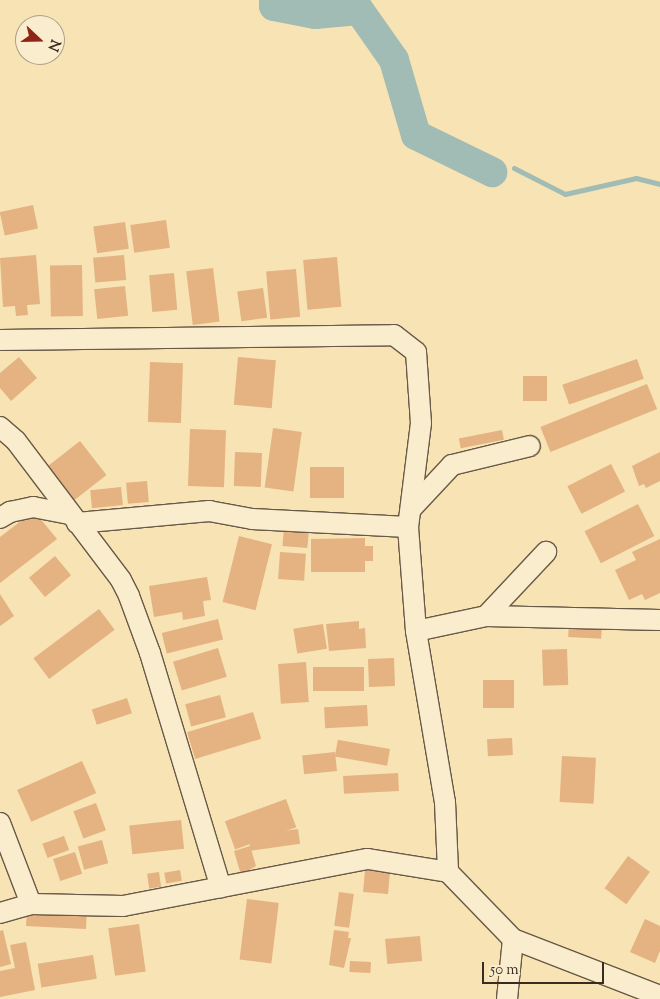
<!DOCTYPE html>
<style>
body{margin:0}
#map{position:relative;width:660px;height:999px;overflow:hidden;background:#f7e3b3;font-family:"Sorts Mill Goudy",serif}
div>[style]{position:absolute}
.stream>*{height:5px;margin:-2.5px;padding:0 2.5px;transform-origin:2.5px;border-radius:2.5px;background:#a0bcb5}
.river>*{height:30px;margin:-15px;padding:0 15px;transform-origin:15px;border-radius:15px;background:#a0bcb5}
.building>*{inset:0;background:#e5b282;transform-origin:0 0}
.roads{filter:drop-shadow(1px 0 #695946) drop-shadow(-1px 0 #695946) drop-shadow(0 1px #695946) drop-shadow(0 -1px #695946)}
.street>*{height:20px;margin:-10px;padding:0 10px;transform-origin:10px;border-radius:10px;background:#faedce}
span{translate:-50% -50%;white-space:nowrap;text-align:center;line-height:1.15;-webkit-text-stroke:5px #faedce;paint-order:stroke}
.north{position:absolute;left:15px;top:15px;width:50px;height:50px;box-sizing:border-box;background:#faedce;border:1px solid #ad9f89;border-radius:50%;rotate:111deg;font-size:14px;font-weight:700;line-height:20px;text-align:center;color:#3a2b21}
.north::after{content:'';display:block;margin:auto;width:18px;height:22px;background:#8f2418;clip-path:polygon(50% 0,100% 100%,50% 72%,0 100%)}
.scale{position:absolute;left:482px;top:962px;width:122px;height:22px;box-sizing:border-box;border:2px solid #3a2b21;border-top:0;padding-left:6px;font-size:15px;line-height:18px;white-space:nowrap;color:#3a2b21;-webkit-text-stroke:4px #faedce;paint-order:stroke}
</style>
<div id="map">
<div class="stream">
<div style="left:514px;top:168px;width:57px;rotate:27deg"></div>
<div style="left:565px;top:194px;width:73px;rotate:-12.7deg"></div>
<div style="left:636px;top:178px;width:25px;rotate:14deg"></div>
</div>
<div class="river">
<div style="left:274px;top:0;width:6px;rotate:90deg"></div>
<div style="left:274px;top:6px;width:42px;rotate:11deg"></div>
<div style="left:315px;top:14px;width:44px;rotate:-5.2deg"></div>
<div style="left:359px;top:10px;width:61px;rotate:55deg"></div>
<div style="left:394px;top:60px;width:78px;rotate:73.7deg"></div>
<div style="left:416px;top:135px;width:85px;rotate:26deg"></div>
</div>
<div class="building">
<div style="left:33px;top:205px;width:24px;height:34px;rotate:78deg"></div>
<div style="left:166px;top:220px;width:28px;height:36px;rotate:82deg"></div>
<div style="left:125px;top:222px;width:27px;height:32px;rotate:82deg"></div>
<div style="clip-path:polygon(36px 255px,40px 304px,27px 305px,28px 315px,16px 316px,15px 306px,3px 307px,0 258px)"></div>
<div style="left:124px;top:255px;width:25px;height:31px;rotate:85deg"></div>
<div style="left:337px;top:257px;width:50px;height:34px;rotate:85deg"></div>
<div style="left:82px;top:265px;width:51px;height:32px;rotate:89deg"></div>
<div style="left:213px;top:268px;width:54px;height:27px;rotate:83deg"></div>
<div style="left:296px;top:269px;width:48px;height:30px;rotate:85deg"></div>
<div style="left:174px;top:273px;width:37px;height:25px;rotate:85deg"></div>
<div style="left:125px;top:286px;width:30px;height:31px;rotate:84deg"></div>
<div style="left:263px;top:288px;width:30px;height:26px;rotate:82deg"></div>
<div style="clip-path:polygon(19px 357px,37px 378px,11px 401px,0 388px,0 373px)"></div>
<div style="left:238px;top:357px;width:38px;height:48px;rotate:5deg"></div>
<div style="left:637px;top:359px;width:21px;height:79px;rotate:71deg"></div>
<div style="left:150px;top:362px;width:33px;height:60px;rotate:2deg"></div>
<div style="left:523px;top:376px;width:24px;height:25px"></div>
<div style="left:647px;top:384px;width:27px;height:115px;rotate:68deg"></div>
<div style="left:273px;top:428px;width:29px;height:60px;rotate:8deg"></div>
<div style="left:190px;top:429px;width:36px;height:57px;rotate:2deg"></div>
<div style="left:502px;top:430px;width:10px;height:44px;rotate:79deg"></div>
<div style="left:80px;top:441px;width:43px;height:41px;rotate:52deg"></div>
<div style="left:235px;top:452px;width:27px;height:34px;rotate:2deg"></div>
<div style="clip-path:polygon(660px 452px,660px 481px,646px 488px,644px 484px,639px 486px,632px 466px)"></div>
<div style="left:611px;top:464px;width:31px;height:49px;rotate:63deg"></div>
<div style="left:344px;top:467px;width:31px;height:34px;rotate:90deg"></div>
<div style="left:147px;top:481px;width:21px;height:21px;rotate:85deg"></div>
<div style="left:121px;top:487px;width:18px;height:31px;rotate:84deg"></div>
<div style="left:638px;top:504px;width:36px;height:60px;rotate:63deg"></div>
<div style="clip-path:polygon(34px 511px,57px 539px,0 583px,0 537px)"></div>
<div style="left:284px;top:528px;width:25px;height:18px;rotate:5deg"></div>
<div style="left:239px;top:536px;width:34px;height:68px;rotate:14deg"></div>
<div style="clip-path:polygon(365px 538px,365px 546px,373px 546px,373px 561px,365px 561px,365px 572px,311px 572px,311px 539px)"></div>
<div style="clip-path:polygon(660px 539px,660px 593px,645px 600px,642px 594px,629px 600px,615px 570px,636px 560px,632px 552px)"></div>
<div style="left:280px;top:552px;width:26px;height:27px;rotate:4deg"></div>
<div style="left:55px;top:556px;width:25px;height:34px;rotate:50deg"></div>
<div style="clip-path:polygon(207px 577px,211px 600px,203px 601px,205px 616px,183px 620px,182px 612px,154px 617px,149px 586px)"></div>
<div style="clip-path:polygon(0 594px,14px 616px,0 626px)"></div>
<div style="left:99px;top:609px;width:26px;height:82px;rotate:53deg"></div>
<div style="left:218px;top:619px;width:21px;height:58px;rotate:76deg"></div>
<div style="clip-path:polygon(359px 621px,359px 629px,365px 628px,366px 648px,329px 651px,326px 624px)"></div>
<div style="left:569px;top:622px;width:33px;height:15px;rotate:3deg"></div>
<div style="left:323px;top:624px;width:25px;height:30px;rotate:81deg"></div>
<div style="left:218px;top:648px;width:30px;height:47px;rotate:73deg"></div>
<div style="left:567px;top:649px;width:36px;height:25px;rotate:88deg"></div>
<div style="left:394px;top:658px;width:28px;height:26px;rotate:88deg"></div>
<div style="left:306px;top:662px;width:40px;height:28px;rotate:86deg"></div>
<div style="left:364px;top:667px;width:24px;height:51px;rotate:90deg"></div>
<div style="left:514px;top:680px;width:28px;height:31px;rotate:90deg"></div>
<div style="left:220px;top:695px;width:23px;height:36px;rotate:75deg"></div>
<div style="left:127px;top:698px;width:16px;height:37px;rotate:72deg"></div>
<div style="left:367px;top:705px;width:21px;height:43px;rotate:87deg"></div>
<div style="left:253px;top:712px;width:28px;height:69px;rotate:73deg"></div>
<div style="left:512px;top:738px;width:17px;height:25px;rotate:87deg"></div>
<div style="left:390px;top:749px;width:17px;height:53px;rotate:100deg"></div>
<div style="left:335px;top:752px;width:19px;height:33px;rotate:84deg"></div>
<div style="left:562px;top:756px;width:34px;height:46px;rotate:3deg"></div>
<div style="left:82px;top:761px;width:35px;height:71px;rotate:66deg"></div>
<div style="left:398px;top:773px;width:18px;height:55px;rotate:87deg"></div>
<div style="left:286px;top:799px;width:30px;height:65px;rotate:70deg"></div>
<div style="left:96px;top:803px;width:29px;height:24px;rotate:70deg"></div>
<div style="left:181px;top:820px;width:29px;height:52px;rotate:84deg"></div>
<div style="left:298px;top:829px;width:15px;height:50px;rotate:82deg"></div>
<div style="left:64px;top:836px;width:15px;height:23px;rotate:70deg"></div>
<div style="left:102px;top:840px;width:24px;height:25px;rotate:75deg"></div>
<div style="clip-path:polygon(250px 846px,256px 866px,241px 875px,234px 851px)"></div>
<div style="left:75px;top:852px;width:23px;height:23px;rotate:72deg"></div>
<div style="left:628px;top:856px;width:27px;height:40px;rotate:36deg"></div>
<div style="left:180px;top:870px;width:11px;height:16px;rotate:80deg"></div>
<div style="left:365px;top:870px;width:25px;height:22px;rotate:5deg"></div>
<div style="left:159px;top:872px;width:15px;height:12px;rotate:82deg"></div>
<div style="left:339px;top:892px;width:15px;height:34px;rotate:8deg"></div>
<div style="left:247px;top:899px;width:32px;height:61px;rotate:7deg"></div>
<div style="left:27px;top:908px;width:60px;height:18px;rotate:3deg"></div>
<div style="clip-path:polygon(645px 919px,660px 926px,660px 951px,655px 963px,630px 952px)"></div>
<div style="left:139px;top:924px;width:48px;height:31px;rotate:82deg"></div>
<div style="clip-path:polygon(3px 930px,11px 964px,0 967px,0 931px)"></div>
<div style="clip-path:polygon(334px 930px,349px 932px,348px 938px,351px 938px,344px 968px,329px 965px)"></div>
<div style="left:420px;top:936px;width:25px;height:35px;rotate:85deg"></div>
<div style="clip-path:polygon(26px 942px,35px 990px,0 997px,0 971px,15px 968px,10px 945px)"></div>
<div style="left:93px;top:955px;width:24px;height:56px;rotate:81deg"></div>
<div style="left:350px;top:961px;width:21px;height:11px;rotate:3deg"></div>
</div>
<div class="roads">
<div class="street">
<div style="left:0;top:340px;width:394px;rotate:-0.7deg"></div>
<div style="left:394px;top:335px;width:28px;rotate:38deg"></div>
<div style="left:416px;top:352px;width:71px;rotate:86deg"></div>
<div style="left:421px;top:423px;width:105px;rotate:97.1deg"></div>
<div style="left:408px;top:527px;width:104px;rotate:85.6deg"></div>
<div style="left:416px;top:631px;width:173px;rotate:80.4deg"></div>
<div style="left:445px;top:802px;width:70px;rotate:87.5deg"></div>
<div style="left:0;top:427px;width:21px;rotate:41deg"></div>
<div style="left:16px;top:441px;width:174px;rotate:52.9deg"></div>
<div style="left:121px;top:580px;width:18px;rotate:63deg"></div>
<div style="left:129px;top:596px;width:61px;rotate:69.8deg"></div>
<div style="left:150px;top:653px;width:245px;rotate:73.2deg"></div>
<div style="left:411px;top:509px;width:60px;rotate:-47deg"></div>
<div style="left:452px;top:465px;width:80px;rotate:-13.7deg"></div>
<div style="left:0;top:518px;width:12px;rotate:-31deg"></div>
<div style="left:10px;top:512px;width:24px;rotate:-12deg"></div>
<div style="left:33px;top:507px;width:38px;rotate:11deg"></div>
<div style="left:77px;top:523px;width:133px;rotate:-5.2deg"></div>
<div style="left:209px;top:511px;width:44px;rotate:10.5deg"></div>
<div style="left:252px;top:519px;width:156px;rotate:2.9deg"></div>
<div style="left:486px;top:616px;width:88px;rotate:-46.8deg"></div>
<div style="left:416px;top:631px;width:72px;rotate:-12.1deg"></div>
<div style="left:486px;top:616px;width:174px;rotate:1.3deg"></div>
<div style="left:0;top:823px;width:87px;rotate:69.1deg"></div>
<div style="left:0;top:913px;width:32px;rotate:-16deg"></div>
<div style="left:31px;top:904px;width:92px;rotate:1.2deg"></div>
<div style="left:123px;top:906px;width:249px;rotate:-10.9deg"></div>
<div style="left:368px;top:859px;width:81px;rotate:9.2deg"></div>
<div style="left:448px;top:872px;width:93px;rotate:45.9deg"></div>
<div style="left:513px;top:939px;width:158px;rotate:21.2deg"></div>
<div style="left:507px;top:999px;width:60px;rotate:-84.3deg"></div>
</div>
</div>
<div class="north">N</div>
<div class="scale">50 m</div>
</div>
